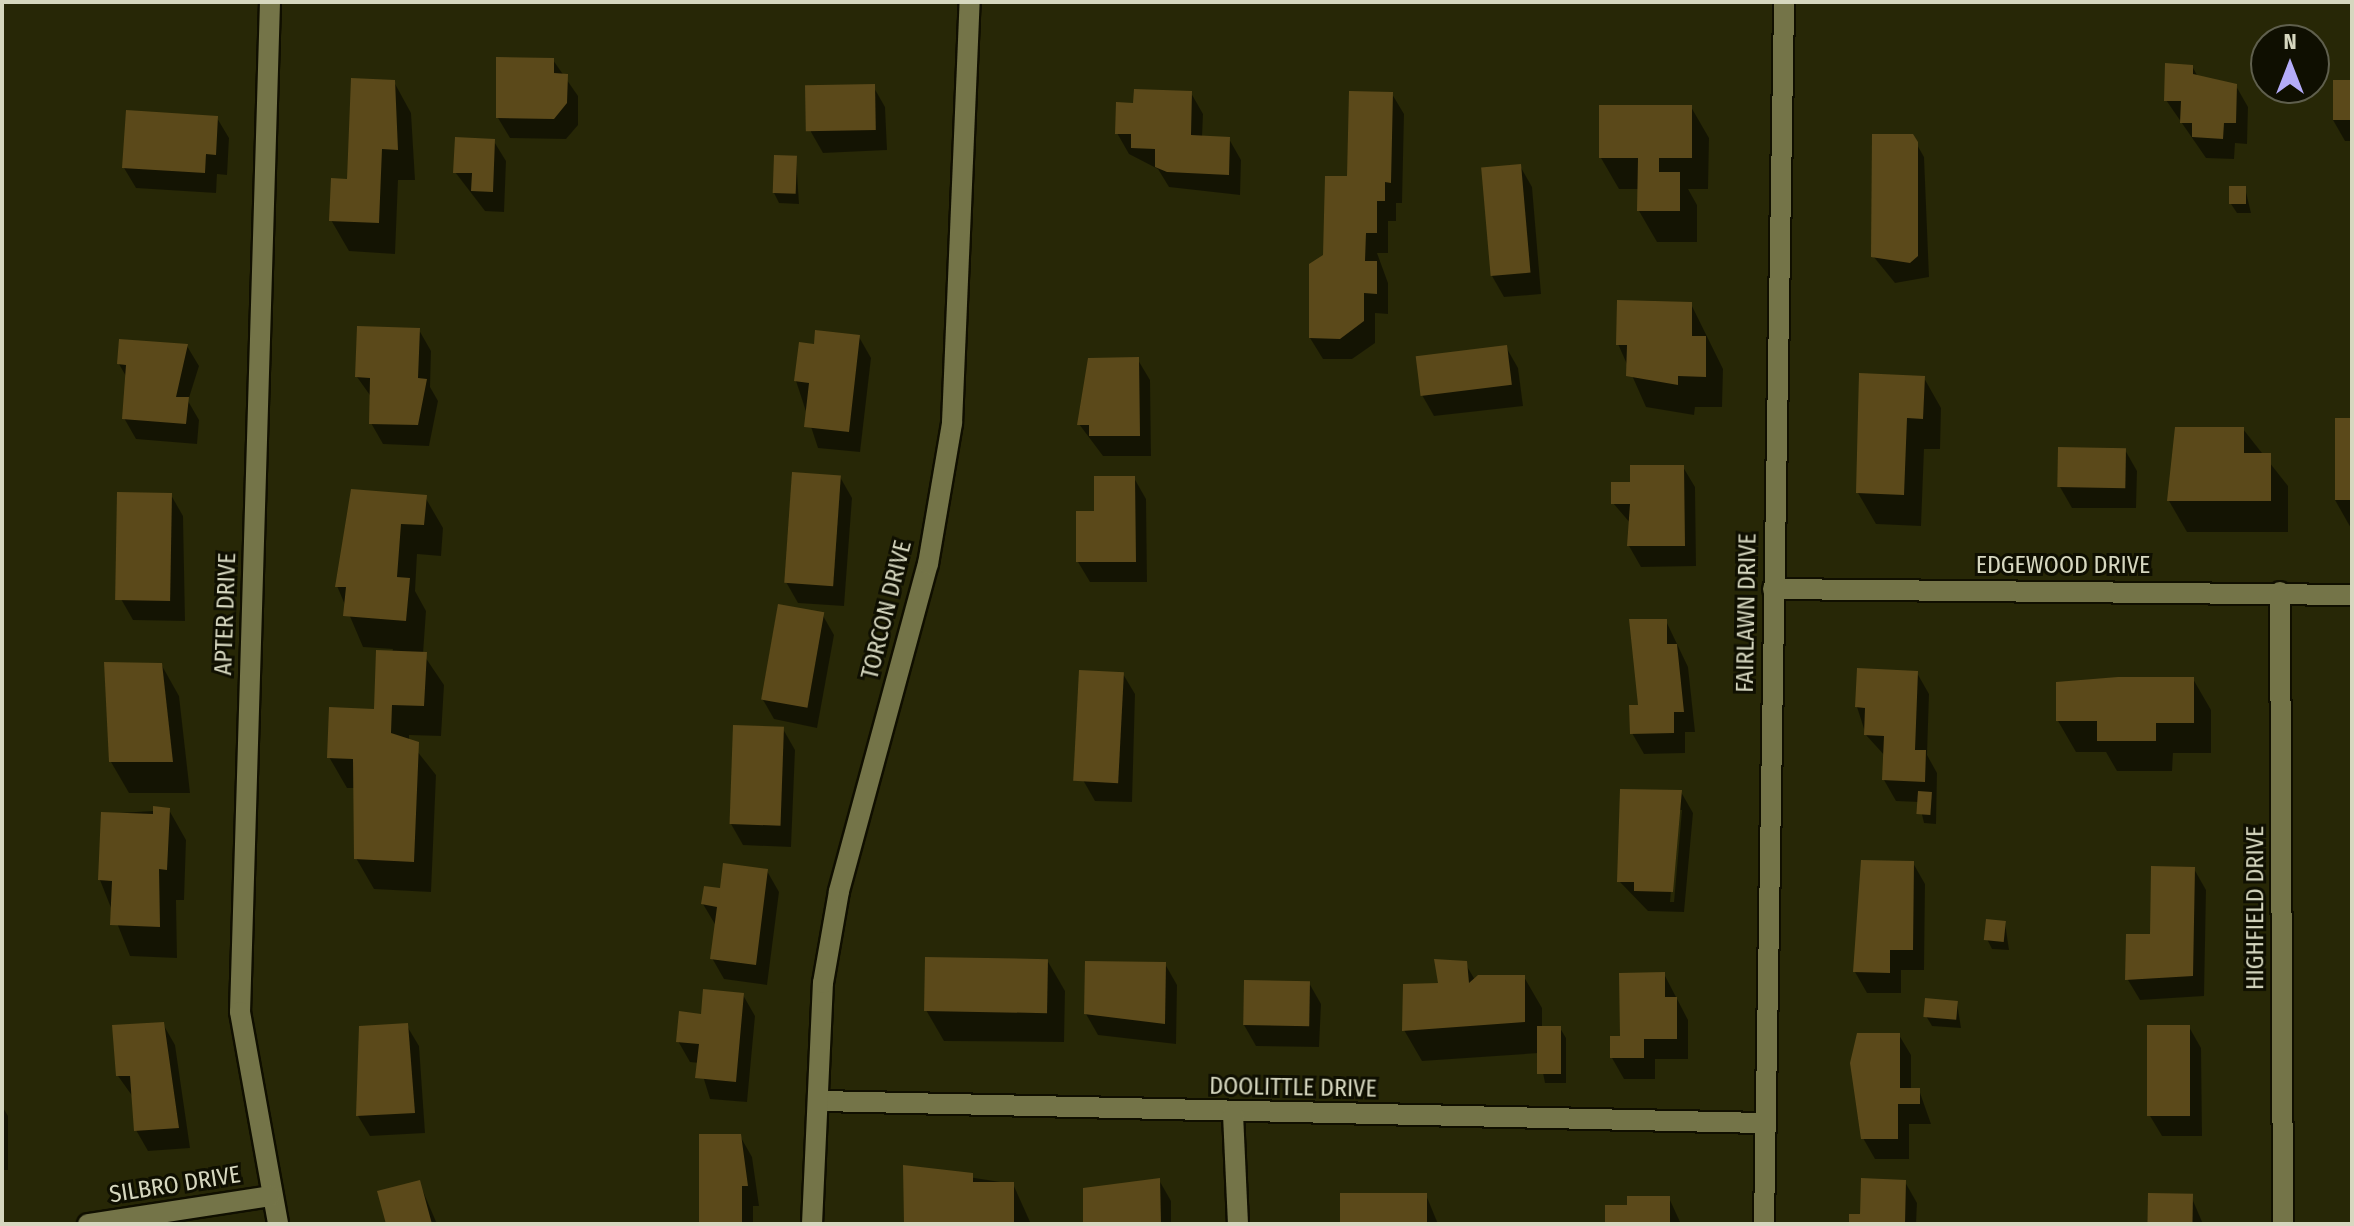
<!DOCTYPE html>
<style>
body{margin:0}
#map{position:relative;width:2354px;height:1226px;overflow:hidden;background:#272706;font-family:"Fira Sans Condensed",sans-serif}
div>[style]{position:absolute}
.shadow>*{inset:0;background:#0007}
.building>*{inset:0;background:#5b491a;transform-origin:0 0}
.roads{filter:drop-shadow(2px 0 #100f00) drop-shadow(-2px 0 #100f00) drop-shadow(0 2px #100f00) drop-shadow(0 -2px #100f00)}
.minor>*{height:20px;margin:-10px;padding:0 10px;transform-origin:10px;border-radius:10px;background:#747448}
span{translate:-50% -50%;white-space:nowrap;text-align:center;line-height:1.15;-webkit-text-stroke:6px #0f0f01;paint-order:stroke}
.street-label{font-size:24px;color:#d6d7bf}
.frame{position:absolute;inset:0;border:4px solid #d6d7bf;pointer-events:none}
.north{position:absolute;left:2250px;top:24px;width:80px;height:80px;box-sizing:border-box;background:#0f0f01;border:2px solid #5f5f4d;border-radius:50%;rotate:0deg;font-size:22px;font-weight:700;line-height:32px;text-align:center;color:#d6d7bf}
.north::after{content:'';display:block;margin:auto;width:28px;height:36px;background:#b4acf9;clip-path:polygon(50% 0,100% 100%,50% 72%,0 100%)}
</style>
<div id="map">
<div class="shadow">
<div style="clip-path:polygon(553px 60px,578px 96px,578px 125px,566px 139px,510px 138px,498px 118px)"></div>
<div style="clip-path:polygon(2192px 66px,2198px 77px,2236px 86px,2248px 107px,2247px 144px,2235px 143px,2234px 159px,2206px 158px,2166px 100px)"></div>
<div style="clip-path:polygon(394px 82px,411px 113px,415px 180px,398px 180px,395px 254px,349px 251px,331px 220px)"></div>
<div style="clip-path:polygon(2352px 82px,2352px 141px,2345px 141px,2333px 120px)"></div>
<div style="clip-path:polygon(873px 86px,885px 107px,887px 150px,823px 153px,811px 132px,807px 88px)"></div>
<div style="clip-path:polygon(1191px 93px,1203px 114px,1202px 137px,1229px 139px,1241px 160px,1240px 195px,1169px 187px,1158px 169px,1129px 154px,1117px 133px,1135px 105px)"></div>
<div style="clip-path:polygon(1392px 94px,1404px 114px,1402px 203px,1396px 203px,1396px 221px,1388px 221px,1388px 253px,1377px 253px,1388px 283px,1388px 314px,1375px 313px,1375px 343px,1352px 359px,1323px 359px,1310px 338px,1325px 256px,1349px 178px)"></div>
<div style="clip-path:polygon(1691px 107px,1709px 138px,1708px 189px,1688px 189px,1697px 205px,1697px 242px,1657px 242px,1639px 211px,1639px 189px,1619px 189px,1601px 158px)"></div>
<div style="clip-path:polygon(217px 118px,229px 138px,227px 175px,217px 174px,216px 193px,136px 188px,124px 168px)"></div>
<div style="clip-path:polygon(1912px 136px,1924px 157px,1929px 277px,1895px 283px,1873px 256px)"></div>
<div style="clip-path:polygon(493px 140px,506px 161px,504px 212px,485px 211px,455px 172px)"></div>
<div style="clip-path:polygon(796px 158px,799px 204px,779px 203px,774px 193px)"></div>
<div style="clip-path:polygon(1520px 166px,1532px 187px,1541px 294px,1504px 297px,1492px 276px)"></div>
<div style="clip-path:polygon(2245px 188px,2251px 213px,2237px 213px,2231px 204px)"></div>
<div style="clip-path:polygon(1691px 304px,1723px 369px,1722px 407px,1695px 407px,1694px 415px,1646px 407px,1618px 344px)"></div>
<div style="clip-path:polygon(419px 330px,431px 351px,430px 387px,438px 401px,429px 446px,383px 444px,371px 423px,372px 398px,357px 377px)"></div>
<div style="clip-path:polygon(859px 337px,871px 358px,860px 452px,818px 448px,796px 381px,816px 346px)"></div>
<div style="clip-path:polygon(187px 346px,199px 366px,188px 401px,199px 420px,197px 444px,136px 439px,124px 418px,127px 378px,119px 364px)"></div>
<div style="clip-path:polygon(1506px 347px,1518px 368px,1523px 406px,1434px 416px,1422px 395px)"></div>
<div style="clip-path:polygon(1138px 360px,1150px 380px,1151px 456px,1103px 456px,1079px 424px)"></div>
<div style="clip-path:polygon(1924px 378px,1941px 408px,1940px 449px,1924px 449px,1921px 526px,1876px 524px,1858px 493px)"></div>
<div style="clip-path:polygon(2352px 420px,2352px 530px,2335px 500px)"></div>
<div style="clip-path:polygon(2243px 429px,2288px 486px,2288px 532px,2187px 532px,2169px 501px)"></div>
<div style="clip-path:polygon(2125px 450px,2137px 471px,2136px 508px,2072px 508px,2060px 487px)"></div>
<div style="clip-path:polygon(1683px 467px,1695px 487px,1696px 566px,1641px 567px,1629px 546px,1631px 524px,1613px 503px,1632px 484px)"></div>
<div style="clip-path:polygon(840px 477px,852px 498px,844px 606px,798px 603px,786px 582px)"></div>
<div style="clip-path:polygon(1134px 478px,1146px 499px,1147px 582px,1090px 582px,1078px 562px,1096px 513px)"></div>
<div style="clip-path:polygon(171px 495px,183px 516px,185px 621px,133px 620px,121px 599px)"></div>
<div style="clip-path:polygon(425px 497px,443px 528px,441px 556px,417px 554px,415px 591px,426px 611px,423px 654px,444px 685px,441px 736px,409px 735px,409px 741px,436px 775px,431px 892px,374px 889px,356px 858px,356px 788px,347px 788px,329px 757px,376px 711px,393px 649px,363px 647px,337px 586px)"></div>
<div style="clip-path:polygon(822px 614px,834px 635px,817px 728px,774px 719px,762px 698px)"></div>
<div style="clip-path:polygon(1666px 621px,1688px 667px,1695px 732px,1685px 732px,1685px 753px,1644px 754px,1632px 733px)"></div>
<div style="clip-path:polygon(161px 664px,179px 696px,190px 793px,129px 793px,111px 762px)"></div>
<div style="clip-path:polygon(1917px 673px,1929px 694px,1927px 755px,1937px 773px,1936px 824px,1924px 823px,1919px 802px,1896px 801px,1884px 780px,1885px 756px,1866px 735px,1857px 707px)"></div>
<div style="clip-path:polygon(1123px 674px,1135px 694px,1132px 802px,1095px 801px,1083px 780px)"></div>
<div style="clip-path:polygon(2193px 679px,2211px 710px,2211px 753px,2173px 753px,2172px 771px,2117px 771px,2106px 752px,2076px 752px,2058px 721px)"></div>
<div style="clip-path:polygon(783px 729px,795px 750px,791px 847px,743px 845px,731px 824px)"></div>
<div style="clip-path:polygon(evenodd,1681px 792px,1693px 813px,1684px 912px,1648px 911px,1619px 881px,1681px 792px,1678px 810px,1682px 810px,1674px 902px,1670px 902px,1678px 810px)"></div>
<div style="clip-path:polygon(169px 810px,186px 840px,184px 900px,176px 900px,177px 958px,130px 956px,100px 880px,103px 814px)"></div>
<div style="clip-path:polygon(1913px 863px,1925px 884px,1924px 970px,1901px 970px,1901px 993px,1867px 993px,1855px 972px)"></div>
<div style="clip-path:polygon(2194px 869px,2206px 890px,2204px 996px,2140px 1000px,2128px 980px)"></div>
<div style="clip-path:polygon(767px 871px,779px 892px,767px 985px,724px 979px,712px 958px,716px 926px,703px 904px)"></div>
<div style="clip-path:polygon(2005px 923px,2009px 950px,1992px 949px,1987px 939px)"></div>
<div style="clip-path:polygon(1047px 960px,1065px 991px,1064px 1042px,944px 1041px,926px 1010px)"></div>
<div style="clip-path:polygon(1465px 963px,1475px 980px,1524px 977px,1542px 1008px,1542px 1028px,1560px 1028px,1566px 1038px,1566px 1083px,1545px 1083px,1539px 1053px,1422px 1061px,1404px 1030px)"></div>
<div style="clip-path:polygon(1165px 964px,1177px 985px,1176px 1044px,1098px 1035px,1086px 1014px)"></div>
<div style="clip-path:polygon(1664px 974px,1688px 1020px,1688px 1059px,1655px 1059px,1655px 1079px,1624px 1079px,1612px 1058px)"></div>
<div style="clip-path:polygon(1309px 983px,1321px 1004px,1319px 1047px,1256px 1046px,1244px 1025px)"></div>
<div style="clip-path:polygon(743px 995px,755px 1016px,747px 1102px,710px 1099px,699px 1063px,690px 1062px,678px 1041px,703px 1016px)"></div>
<div style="clip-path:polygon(1957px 1003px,1961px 1028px,1932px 1026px,1926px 1016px)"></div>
<div style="clip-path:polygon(163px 1024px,175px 1045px,190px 1148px,148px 1151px,136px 1130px,133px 1097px,118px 1076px)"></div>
<div style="clip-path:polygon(407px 1026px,419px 1046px,425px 1133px,370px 1136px,358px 1116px)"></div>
<div style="clip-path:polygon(2189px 1027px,2201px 1048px,2202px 1136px,2162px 1136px,2150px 1116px)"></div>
<div style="clip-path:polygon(1899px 1035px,1911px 1055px,1911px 1090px,1919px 1090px,1931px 1124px,1909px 1124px,1909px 1159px,1875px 1159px,1863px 1138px)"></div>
<div style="clip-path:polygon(2px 1106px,8px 1116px,8px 1170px,2px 1170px)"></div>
<div style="clip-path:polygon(740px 1136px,752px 1157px,759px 1206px,753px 1206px,753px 1224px,701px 1224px)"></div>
<div style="clip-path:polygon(905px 1167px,1013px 1184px,1031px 1224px,906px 1224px)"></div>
<div style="clip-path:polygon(1159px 1180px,1171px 1201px,1171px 1224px,1085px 1224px)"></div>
<div style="clip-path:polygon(419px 1182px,437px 1224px,388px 1224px)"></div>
<div style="clip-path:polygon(1905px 1182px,1917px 1203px,1916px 1224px,1852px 1224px)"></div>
<div style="clip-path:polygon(1426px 1195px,1438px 1224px,1342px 1224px)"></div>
<div style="clip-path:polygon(2191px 1196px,2203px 1224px,2149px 1224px)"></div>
<div style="clip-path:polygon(1669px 1198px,1681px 1224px,1607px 1224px,1629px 1207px)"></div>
</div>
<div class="building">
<div style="clip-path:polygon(496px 57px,554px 58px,554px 73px,568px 74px,567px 103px,554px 119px,496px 118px)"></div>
<div style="clip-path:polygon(2165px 63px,2193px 65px,2193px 74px,2237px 84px,2236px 123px,2224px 123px,2223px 139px,2192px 137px,2192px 123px,2180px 123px,2181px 101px,2164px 101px)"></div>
<div style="clip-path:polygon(351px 78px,395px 80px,398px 150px,382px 149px,379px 223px,329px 221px,331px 178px,347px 179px)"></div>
<div style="left:2333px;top:80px;width:19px;height:40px"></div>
<div style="left:875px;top:84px;width:46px;height:70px;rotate:89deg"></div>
<div style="clip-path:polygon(1134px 89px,1192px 91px,1191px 135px,1230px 137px,1229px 175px,1167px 172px,1155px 167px,1155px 149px,1131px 148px,1131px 134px,1115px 134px,1116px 102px,1133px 103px)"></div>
<div style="clip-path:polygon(1349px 91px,1393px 92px,1391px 183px,1385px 182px,1385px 201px,1377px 201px,1377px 233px,1366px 233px,1365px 261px,1377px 261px,1377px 294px,1364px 293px,1364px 321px,1340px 339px,1309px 338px,1309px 264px,1323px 255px,1325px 176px,1347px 176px)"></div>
<div style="clip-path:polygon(1599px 105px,1692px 105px,1692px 158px,1659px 158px,1659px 172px,1680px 172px,1680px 211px,1637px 211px,1638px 158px,1599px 158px)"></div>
<div style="clip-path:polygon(126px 110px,218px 116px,216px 155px,206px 154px,205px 173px,122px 168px)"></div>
<div style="clip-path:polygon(1872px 134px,1913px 134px,1918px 142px,1918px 256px,1910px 263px,1871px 257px)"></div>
<div style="clip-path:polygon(455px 137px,495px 139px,493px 192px,471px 191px,472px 173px,453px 173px)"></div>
<div style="left:774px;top:155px;width:23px;height:38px;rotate:2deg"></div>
<div style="left:1521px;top:164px;width:109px;height:40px;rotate:85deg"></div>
<div style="left:2229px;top:186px;width:17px;height:18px"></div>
<div style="clip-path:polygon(1617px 300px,1692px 302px,1692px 336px,1706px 336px,1706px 377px,1678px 376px,1678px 385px,1626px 376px,1627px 345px,1616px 345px)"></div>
<div style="clip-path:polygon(357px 326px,420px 328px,418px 378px,427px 379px,418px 425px,369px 424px,370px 378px,355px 377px)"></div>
<div style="clip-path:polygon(815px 330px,860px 335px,849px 432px,804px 427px,809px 383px,794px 381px,799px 342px,814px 344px)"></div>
<div style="clip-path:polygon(119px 339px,188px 344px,176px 397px,189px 397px,186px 424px,122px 419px,126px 365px,117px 364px)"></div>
<div style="left:1507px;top:345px;width:40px;height:92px;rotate:83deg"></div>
<div style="clip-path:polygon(1139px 357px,1140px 436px,1089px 436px,1089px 425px,1077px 425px,1088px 358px)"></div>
<div style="clip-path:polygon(1859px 373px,1925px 376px,1923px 419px,1907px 418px,1904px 495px,1856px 493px)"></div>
<div style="left:2335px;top:418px;width:17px;height:82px"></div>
<div style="clip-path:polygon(2175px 427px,2244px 427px,2244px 453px,2271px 453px,2271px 501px,2167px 501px)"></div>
<div style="left:2058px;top:447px;width:68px;height:40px;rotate:1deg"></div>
<div style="clip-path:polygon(1630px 465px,1684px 465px,1685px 546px,1627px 546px,1630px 504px,1611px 504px,1611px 482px,1630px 482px)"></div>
<div style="left:792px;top:472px;width:49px;height:111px;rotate:4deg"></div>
<div style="clip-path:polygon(1094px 476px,1135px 476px,1136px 562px,1076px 562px,1076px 511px,1094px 511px)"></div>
<div style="clip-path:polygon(351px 489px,427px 495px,424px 525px,401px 524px,397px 577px,410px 578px,406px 621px,343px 616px,346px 587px,335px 587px)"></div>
<div style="left:117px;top:492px;width:55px;height:108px;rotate:1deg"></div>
<div style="left:778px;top:604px;width:47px;height:97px;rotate:10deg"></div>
<div style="clip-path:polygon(1629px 619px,1667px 619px,1667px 644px,1677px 644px,1684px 712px,1674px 712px,1674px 733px,1630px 734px,1629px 705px,1638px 705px)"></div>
<div style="clip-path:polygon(376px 650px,427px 652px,424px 706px,392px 705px,391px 733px,419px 742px,414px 862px,354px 859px,353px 759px,327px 758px,329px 707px,374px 709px)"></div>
<div style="clip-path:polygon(104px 662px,162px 663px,173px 762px,109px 762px)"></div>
<div style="clip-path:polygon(1857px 668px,1918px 671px,1915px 750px,1926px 750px,1925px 782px,1882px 780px,1884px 736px,1864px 735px,1865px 708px,1855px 707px)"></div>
<div style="left:1079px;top:670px;width:45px;height:111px;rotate:3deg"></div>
<div style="clip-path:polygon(2118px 677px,2194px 677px,2194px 723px,2156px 723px,2156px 741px,2097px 741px,2097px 721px,2056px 721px,2056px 682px)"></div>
<div style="left:733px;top:725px;width:51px;height:99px;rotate:2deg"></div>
<div style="clip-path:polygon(1620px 789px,1682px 790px,1673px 892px,1634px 891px,1634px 882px,1617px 882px)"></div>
<div style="left:1918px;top:791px;width:14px;height:23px;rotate:4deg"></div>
<div style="clip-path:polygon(153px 806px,170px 808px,167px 870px,159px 869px,160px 927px,110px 925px,112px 881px,98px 880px,101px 812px,153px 814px)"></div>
<div style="clip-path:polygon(1861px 860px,1914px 861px,1913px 950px,1890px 950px,1890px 973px,1853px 972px)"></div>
<div style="clip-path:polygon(723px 863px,768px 869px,756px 965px,710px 959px,717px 907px,701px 904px,704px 886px,720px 888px)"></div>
<div style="clip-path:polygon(2151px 866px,2195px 867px,2193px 976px,2125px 980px,2126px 934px,2150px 934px)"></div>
<div style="left:1986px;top:919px;width:20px;height:21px;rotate:6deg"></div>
<div style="left:925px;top:957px;width:123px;height:54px;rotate:1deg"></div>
<div style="clip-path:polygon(1434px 959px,1467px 961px,1469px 983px,1478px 975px,1525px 975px,1525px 1022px,1402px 1031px,1403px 984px,1438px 983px)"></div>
<div style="clip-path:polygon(1085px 961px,1166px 962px,1165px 1024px,1084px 1014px)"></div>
<div style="clip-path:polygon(1665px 972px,1665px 997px,1677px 997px,1677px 1039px,1644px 1039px,1644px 1058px,1610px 1058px,1610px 1036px,1620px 1036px,1619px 973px)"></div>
<div style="left:1244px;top:980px;width:66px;height:45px;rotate:1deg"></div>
<div style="clip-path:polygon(703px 989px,744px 993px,736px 1082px,695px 1078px,699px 1044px,676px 1042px,679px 1011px,701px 1014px)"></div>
<div style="left:1925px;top:998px;width:33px;height:19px;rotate:5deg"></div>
<div style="clip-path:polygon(164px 1022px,179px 1128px,134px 1131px,130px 1076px,116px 1076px,112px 1025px)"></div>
<div style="clip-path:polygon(408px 1023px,415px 1113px,356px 1116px,359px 1026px)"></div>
<div style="left:2147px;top:1025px;width:43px;height:91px"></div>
<div style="left:1537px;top:1026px;width:24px;height:48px"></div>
<div style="clip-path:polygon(1857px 1033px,1900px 1033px,1900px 1088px,1920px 1088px,1920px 1104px,1898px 1104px,1898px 1139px,1861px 1139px,1850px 1063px)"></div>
<div style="clip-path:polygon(699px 1134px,741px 1134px,748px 1186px,742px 1186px,742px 1224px,699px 1224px)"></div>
<div style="clip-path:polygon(903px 1165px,973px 1173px,973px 1182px,1014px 1182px,1014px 1224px,904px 1224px)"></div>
<div style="clip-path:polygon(1160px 1178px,1161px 1224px,1083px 1224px,1083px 1188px)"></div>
<div style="clip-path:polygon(1861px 1178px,1906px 1180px,1905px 1224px,1849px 1224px,1849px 1214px,1860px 1214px)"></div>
<div style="clip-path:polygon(420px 1180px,432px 1224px,386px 1224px,377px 1191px)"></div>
<div style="left:1340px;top:1193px;width:87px;height:31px"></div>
<div style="left:2148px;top:1193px;width:45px;height:31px;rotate:1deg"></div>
<div style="clip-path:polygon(1627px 1196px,1670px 1196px,1670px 1224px,1605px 1224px,1605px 1205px,1627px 1205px)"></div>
</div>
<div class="roads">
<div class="minor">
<div style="left:270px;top:2px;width:1010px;rotate:91.7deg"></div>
<div style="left:240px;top:1012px;width:215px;rotate:79.8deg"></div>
<div style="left:1773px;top:589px;width:579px;rotate:0.59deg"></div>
<div style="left:2280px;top:592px;width:632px;rotate:89.73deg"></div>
<div style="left:821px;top:1101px;width:943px;rotate:1.34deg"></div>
<div style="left:1233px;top:1114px;width:110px;rotate:87.4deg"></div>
<div style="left:88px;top:1224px;width:184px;rotate:-8.7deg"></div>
<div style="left:812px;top:1224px;width:241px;rotate:-87.4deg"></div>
<div style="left:823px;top:983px;width:93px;rotate:-80.1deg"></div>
<div style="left:839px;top:891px;width:339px;rotate:-74.8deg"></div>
<div style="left:928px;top:564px;width:143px;rotate:-80.3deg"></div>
<div style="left:952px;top:423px;width:421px;rotate:-87.6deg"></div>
<div style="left:1764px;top:1224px;width:1222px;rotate:-89.06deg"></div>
</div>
</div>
<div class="street-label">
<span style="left:2063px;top:566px">EDGEWOOD DRIVE</span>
<span style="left:887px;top:610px;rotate:-76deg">TORCON DRIVE</span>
<span style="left:1747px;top:613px;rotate:-89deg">FAIRLAWN DRIVE</span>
<span style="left:226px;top:614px;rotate:-88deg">APTER DRIVE</span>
<span style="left:2256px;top:908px;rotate:-90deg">HIGHFIELD DRIVE</span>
<span style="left:1293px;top:1088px;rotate:1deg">DOOLITTLE DRIVE</span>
<span style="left:175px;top:1185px;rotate:-9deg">SILBRO DRIVE</span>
</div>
<div class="frame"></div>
<div class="north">N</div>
</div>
